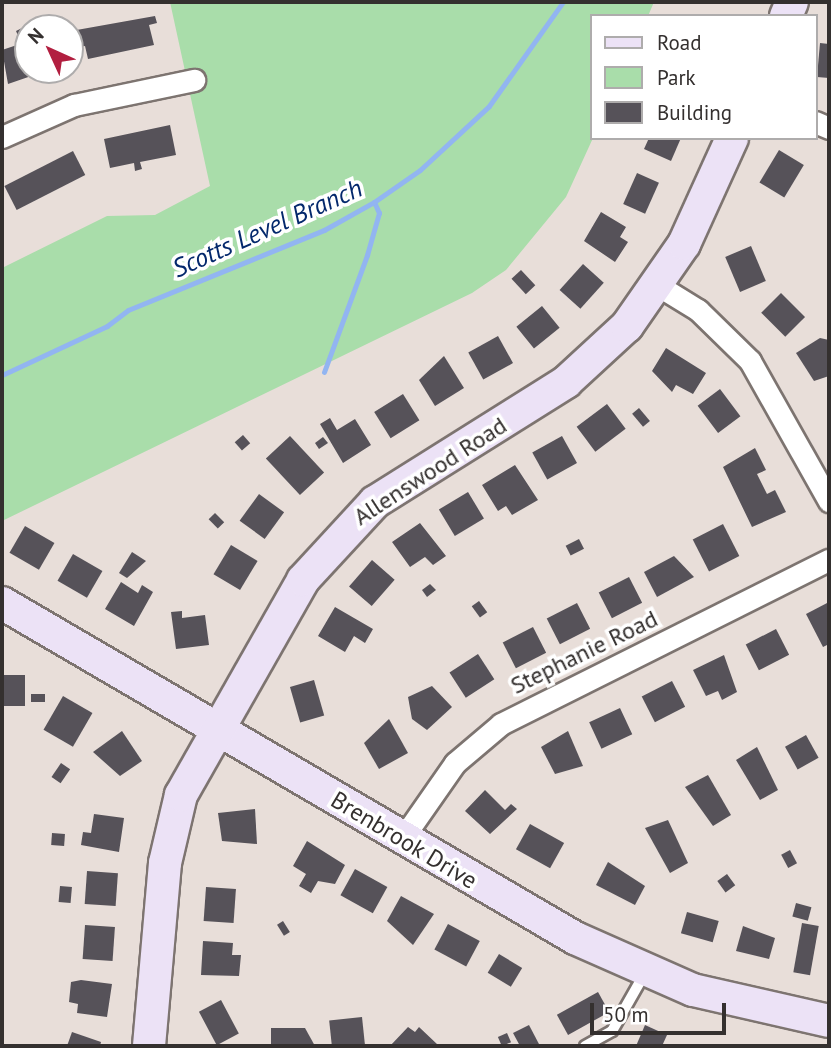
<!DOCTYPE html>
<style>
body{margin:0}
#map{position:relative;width:831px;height:1048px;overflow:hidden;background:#e8ded9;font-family:"PT Sans",sans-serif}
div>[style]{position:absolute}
.green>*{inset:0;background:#a9ddaa}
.stream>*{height:5px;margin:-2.5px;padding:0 2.5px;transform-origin:2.5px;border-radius:2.5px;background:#92b5f1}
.building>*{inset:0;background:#565259;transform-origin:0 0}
.roads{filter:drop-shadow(2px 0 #7d7470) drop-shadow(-2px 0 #7d7470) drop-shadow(0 2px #7d7470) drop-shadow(0 -2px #7d7470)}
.lane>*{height:10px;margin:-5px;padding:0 5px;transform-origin:5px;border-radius:5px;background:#fff}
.street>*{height:21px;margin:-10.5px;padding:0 10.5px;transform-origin:10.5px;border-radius:10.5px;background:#fff}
.secondary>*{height:32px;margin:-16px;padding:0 16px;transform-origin:16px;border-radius:16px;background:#ece2f6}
span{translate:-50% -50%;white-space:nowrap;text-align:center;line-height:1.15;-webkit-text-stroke:7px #fff;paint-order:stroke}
.street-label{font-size:24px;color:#34302f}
.water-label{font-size:26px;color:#03286c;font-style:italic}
.frame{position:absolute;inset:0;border:4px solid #34302f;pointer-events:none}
.legend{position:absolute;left:590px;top:14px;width:228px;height:126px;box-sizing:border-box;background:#fff;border:2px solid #aeacac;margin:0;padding:9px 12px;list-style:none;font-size:21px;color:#34302f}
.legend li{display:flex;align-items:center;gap:14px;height:35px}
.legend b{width:35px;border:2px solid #aeacac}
.north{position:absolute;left:14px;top:14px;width:70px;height:70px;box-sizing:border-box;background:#fff;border:2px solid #aeacac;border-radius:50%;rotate:315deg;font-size:19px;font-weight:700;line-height:28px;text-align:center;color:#34302f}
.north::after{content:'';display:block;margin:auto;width:24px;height:32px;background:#b21f40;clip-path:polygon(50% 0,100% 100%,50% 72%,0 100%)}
.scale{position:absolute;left:590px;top:1003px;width:136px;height:32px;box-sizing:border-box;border:4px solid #34302f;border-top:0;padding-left:9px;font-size:21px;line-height:24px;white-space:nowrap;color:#34302f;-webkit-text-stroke:5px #fff;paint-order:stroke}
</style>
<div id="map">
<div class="green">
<div style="clip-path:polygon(170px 2px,654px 2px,648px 16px,591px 16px,593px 138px,566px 197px,506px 270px,472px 293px,2px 521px,2px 268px,107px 216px,155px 215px,210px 186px)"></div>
</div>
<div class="stream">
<div style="left:324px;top:372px;width:125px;rotate:-69.8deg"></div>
<div style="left:367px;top:255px;width:44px;rotate:-74.1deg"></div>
<div style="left:379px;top:213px;width:12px;rotate:-114deg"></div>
<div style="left:2px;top:375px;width:116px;rotate:-25deg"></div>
<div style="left:107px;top:326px;width:26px;rotate:-37deg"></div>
<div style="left:128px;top:310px;width:212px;rotate:-22.2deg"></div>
<div style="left:324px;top:230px;width:57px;rotate:-29.2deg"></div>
<div style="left:374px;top:202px;width:56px;rotate:-34.8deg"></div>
<div style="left:420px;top:170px;width:94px;rotate:-42.8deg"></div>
<div style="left:489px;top:106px;width:128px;rotate:-54.6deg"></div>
</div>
<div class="building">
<div style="clip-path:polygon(155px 16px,157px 23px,149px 25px,154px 45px,88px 59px,85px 46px,75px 48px,71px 31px)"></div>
<div style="clip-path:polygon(26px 26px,28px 34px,19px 38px,16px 31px)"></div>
<div style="clip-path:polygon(26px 42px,28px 70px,37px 74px,8px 84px,2px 50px)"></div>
<div style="clip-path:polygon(820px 43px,829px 44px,829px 78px,817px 77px)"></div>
<div style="clip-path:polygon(170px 125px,176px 155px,140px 162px,142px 169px,135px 171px,134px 163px,110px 168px,104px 139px)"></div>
<div style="clip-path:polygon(649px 138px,681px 138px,671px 161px,644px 149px)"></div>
<div style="left:779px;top:150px;width:29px;height:38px;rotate:31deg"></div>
<div style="left:73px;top:151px;width:27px;height:77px;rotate:63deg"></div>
<div style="left:637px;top:173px;width:24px;height:34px;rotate:24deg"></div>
<div style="clip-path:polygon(601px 212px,626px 227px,620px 237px,628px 242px,615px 262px,584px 241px)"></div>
<div style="left:751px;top:246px;width:38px;height:28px;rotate:67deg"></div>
<div style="left:583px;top:264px;width:28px;height:35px;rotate:42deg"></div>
<div style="left:521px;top:270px;width:21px;height:13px;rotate:47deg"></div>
<div style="left:781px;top:293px;width:34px;height:28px;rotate:45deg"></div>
<div style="left:542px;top:306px;width:28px;height:33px;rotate:51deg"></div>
<div style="left:498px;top:336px;width:31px;height:34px;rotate:61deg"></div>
<div style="clip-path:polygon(820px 338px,829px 340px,829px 376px,814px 381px,796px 353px)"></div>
<div style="clip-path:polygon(666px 348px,706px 373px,693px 394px,676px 385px,672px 392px,652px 371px)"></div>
<div style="clip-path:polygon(444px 356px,464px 388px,435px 406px,419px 380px)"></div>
<div style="left:720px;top:389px;width:34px;height:28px;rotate:53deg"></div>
<div style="left:403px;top:394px;width:31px;height:34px;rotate:58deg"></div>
<div style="left:607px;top:404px;width:31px;height:38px;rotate:53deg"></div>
<div style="left:639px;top:408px;width:17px;height:9px;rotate:50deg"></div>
<div style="clip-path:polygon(330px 418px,337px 430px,355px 419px,371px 445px,343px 463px,320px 424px)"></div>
<div style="left:243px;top:435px;width:11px;height:11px;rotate:49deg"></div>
<div style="left:290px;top:436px;width:50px;height:33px;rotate:47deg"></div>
<div style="left:562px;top:436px;width:31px;height:34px;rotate:61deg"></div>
<div style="clip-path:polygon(323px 437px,328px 443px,319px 449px,315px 443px)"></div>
<div style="clip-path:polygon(755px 448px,766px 470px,757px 474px,767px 494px,775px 490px,786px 512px,752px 527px,723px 467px)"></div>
<div style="clip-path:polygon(515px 465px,538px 500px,512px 515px,506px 506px,498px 511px,482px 485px)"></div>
<div style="left:468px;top:492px;width:31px;height:34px;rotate:59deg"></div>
<div style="left:259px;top:494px;width:31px;height:33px;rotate:36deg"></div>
<div style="left:215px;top:513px;width:13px;height:9px;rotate:45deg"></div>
<div style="clip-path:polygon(420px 523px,446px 556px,433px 565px,425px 557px,410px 567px,392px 542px)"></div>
<div style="left:723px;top:524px;width:36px;height:34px;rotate:63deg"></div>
<div style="left:25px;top:526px;width:34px;height:31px;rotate:30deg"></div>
<div style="left:579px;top:539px;width:11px;height:15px;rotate:63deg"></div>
<div style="left:231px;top:545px;width:31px;height:34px;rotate:31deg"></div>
<div style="clip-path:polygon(132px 552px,146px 561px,127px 578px,119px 573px)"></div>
<div style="left:73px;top:554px;width:34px;height:31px;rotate:30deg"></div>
<div style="clip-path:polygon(674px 556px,694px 577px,657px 597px,644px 572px)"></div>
<div style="left:372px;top:560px;width:30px;height:35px;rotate:41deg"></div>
<div style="left:629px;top:577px;width:29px;height:34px;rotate:63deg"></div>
<div style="clip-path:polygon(121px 582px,138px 593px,142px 585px,153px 592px,134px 626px,105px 609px)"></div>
<div style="clip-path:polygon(430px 584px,436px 590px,427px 597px,422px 590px)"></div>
<div style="left:479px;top:601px;width:14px;height:9px;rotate:54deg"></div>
<div style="clip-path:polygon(829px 602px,829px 644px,823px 647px,806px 614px)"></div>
<div style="left:577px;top:603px;width:29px;height:34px;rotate:63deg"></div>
<div style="clip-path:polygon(335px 607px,373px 629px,365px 643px,354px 636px,345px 652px,318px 636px)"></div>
<div style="clip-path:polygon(182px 611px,182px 618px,205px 615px,209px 645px,176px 649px,171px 612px)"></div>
<div style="left:533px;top:627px;width:29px;height:34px;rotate:63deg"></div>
<div style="left:776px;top:629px;width:29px;height:34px;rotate:63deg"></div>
<div style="left:478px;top:654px;width:30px;height:34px;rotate:57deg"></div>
<div style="clip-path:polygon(724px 655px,737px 692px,722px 700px,718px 691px,706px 696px,693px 670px)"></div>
<div style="left:2px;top:675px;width:23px;height:31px"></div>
<div style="left:314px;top:680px;width:37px;height:25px;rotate:74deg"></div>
<div style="left:672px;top:681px;width:29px;height:34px;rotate:63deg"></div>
<div style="clip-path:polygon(432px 686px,452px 707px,427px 730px,412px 719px,408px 697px)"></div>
<div style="left:45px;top:694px;width:8px;height:14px;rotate:90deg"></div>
<div style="left:63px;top:696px;width:34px;height:39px;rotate:30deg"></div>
<div style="left:620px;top:708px;width:29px;height:34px;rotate:65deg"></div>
<div style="clip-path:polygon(389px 719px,408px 753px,379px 769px,364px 743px)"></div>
<div style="clip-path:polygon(122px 731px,142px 761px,120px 776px,93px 752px)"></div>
<div style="clip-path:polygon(568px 731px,583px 766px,555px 774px,541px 747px)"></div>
<div style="left:806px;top:735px;width:26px;height:24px;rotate:61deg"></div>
<div style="clip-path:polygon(757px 747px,778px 790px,760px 800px,736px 760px)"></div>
<div style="left:61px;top:763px;width:11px;height:17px;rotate:34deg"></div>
<div style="clip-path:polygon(708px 775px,731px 815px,713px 826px,685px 787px)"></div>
<div style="clip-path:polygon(485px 790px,505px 810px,511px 804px,517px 809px,490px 834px,465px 811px)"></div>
<div style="clip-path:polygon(255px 809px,257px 844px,222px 841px,218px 813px)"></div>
<div style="clip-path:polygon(94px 814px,124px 818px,119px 852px,81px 845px,83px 832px,91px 833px)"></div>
<div style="clip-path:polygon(668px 820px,688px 863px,670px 873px,645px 828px)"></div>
<div style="left:530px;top:824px;width:39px;height:29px;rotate:29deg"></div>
<div style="left:52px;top:833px;width:13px;height:12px;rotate:4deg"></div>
<div style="clip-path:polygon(307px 841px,345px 865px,335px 884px,318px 881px,311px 893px,299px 886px,306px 874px,293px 866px)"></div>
<div style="left:790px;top:850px;width:15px;height:10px;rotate:62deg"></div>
<div style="clip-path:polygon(608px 862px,645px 886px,635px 905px,596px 885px)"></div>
<div style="left:355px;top:869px;width:37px;height:30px;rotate:29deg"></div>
<div style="left:87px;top:871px;width:31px;height:33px;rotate:4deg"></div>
<div style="left:727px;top:874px;width:14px;height:12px;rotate:54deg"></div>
<div style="left:60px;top:886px;width:12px;height:16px;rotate:5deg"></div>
<div style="left:206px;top:887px;width:30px;height:34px;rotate:4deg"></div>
<div style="clip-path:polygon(401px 896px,434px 914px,413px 945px,387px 921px)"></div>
<div style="left:796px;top:903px;width:16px;height:14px;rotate:15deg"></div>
<div style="left:687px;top:912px;width:33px;height:22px;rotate:16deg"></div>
<div style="left:283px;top:921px;width:13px;height:7px;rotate:58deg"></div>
<div style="left:802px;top:923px;width:17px;height:50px;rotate:10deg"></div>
<div style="left:448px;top:924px;width:36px;height:29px;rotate:28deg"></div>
<div style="left:85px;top:925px;width:30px;height:34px;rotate:4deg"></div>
<div style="clip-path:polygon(743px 926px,775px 938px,769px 959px,736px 951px)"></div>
<div style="clip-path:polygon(203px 941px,233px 943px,232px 955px,241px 955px,239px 976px,201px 975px)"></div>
<div style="left:499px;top:954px;width:27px;height:22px;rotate:31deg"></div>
<div style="clip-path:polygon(81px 980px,112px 984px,107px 1017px,77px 1013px,78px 1004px,69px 1002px,71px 982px)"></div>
<div style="left:598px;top:992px;width:23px;height:47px;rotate:61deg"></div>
<div style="left:221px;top:1000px;width:38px;height:25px;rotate:62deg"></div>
<div style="left:362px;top:1017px;width:29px;height:33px;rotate:84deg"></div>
<div style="clip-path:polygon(529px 1025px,540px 1046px,520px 1046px,513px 1033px)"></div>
<div style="clip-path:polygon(645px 1025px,667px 1035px,662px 1046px,636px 1046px)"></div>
<div style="clip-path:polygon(408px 1027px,415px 1032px,419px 1027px,438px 1045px,390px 1046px)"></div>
<div style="clip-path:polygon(271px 1028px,305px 1028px,315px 1046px,271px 1046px)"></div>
<div style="clip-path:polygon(72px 1032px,101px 1042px,100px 1046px,67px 1046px)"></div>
<div style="left:507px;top:1033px;width:10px;height:10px;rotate:66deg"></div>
</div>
<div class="roads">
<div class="lane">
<div style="left:585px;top:1046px;width:31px;rotate:-29deg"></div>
<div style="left:612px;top:1031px;width:67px;rotate:-60.4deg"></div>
</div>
<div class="street">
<div style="left:815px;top:122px;width:15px;rotate:23deg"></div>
<div style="left:2px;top:137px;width:79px;rotate:-24deg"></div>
<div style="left:74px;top:105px;width:123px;rotate:-11.8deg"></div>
<div style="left:659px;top:286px;width:46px;rotate:31.6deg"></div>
<div style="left:698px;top:310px;width:73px;rotate:44.4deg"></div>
<div style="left:750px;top:361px;width:161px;rotate:60.6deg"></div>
<div style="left:402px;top:839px;width:93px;rotate:-55.1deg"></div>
<div style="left:455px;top:763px;width:60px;rotate:-40.3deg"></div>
<div style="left:501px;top:724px;width:367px;rotate:-26.6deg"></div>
</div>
<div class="secondary">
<div style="left:786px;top:16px;width:15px;rotate:-67deg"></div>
<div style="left:2px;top:603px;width:664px;rotate:30.31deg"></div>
<div style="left:575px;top:938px;width:129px;rotate:23.8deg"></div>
<div style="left:693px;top:990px;width:139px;rotate:12.8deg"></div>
<div style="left:149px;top:1046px;width:184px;rotate:-85deg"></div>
<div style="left:165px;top:863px;width:70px;rotate:-76.8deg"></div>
<div style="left:181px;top:795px;width:247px;rotate:-60.4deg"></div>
<div style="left:303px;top:580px;width:106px;rotate:-47.3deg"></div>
<div style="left:375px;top:502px;width:226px;rotate:-32.1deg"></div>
<div style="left:566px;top:382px;width:83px;rotate:-42.6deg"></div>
<div style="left:627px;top:326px;width:100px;rotate:-55.2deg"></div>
<div style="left:684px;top:244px;width:116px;rotate:-65.6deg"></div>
</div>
</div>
<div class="street-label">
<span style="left:430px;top:471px;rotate:-33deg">Allenswood Road</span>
<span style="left:584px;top:652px;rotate:-26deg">Stephanie Road</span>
<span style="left:404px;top:840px;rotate:31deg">Brenbrook Drive</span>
</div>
<div class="water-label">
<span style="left:267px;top:228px;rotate:-24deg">Scotts Level Branch</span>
</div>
<div class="frame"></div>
<ul class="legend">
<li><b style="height:9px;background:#ece2f6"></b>Road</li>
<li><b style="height:19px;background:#a9ddaa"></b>Park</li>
<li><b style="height:19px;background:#565259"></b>Building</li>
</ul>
<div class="north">N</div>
<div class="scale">50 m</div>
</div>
